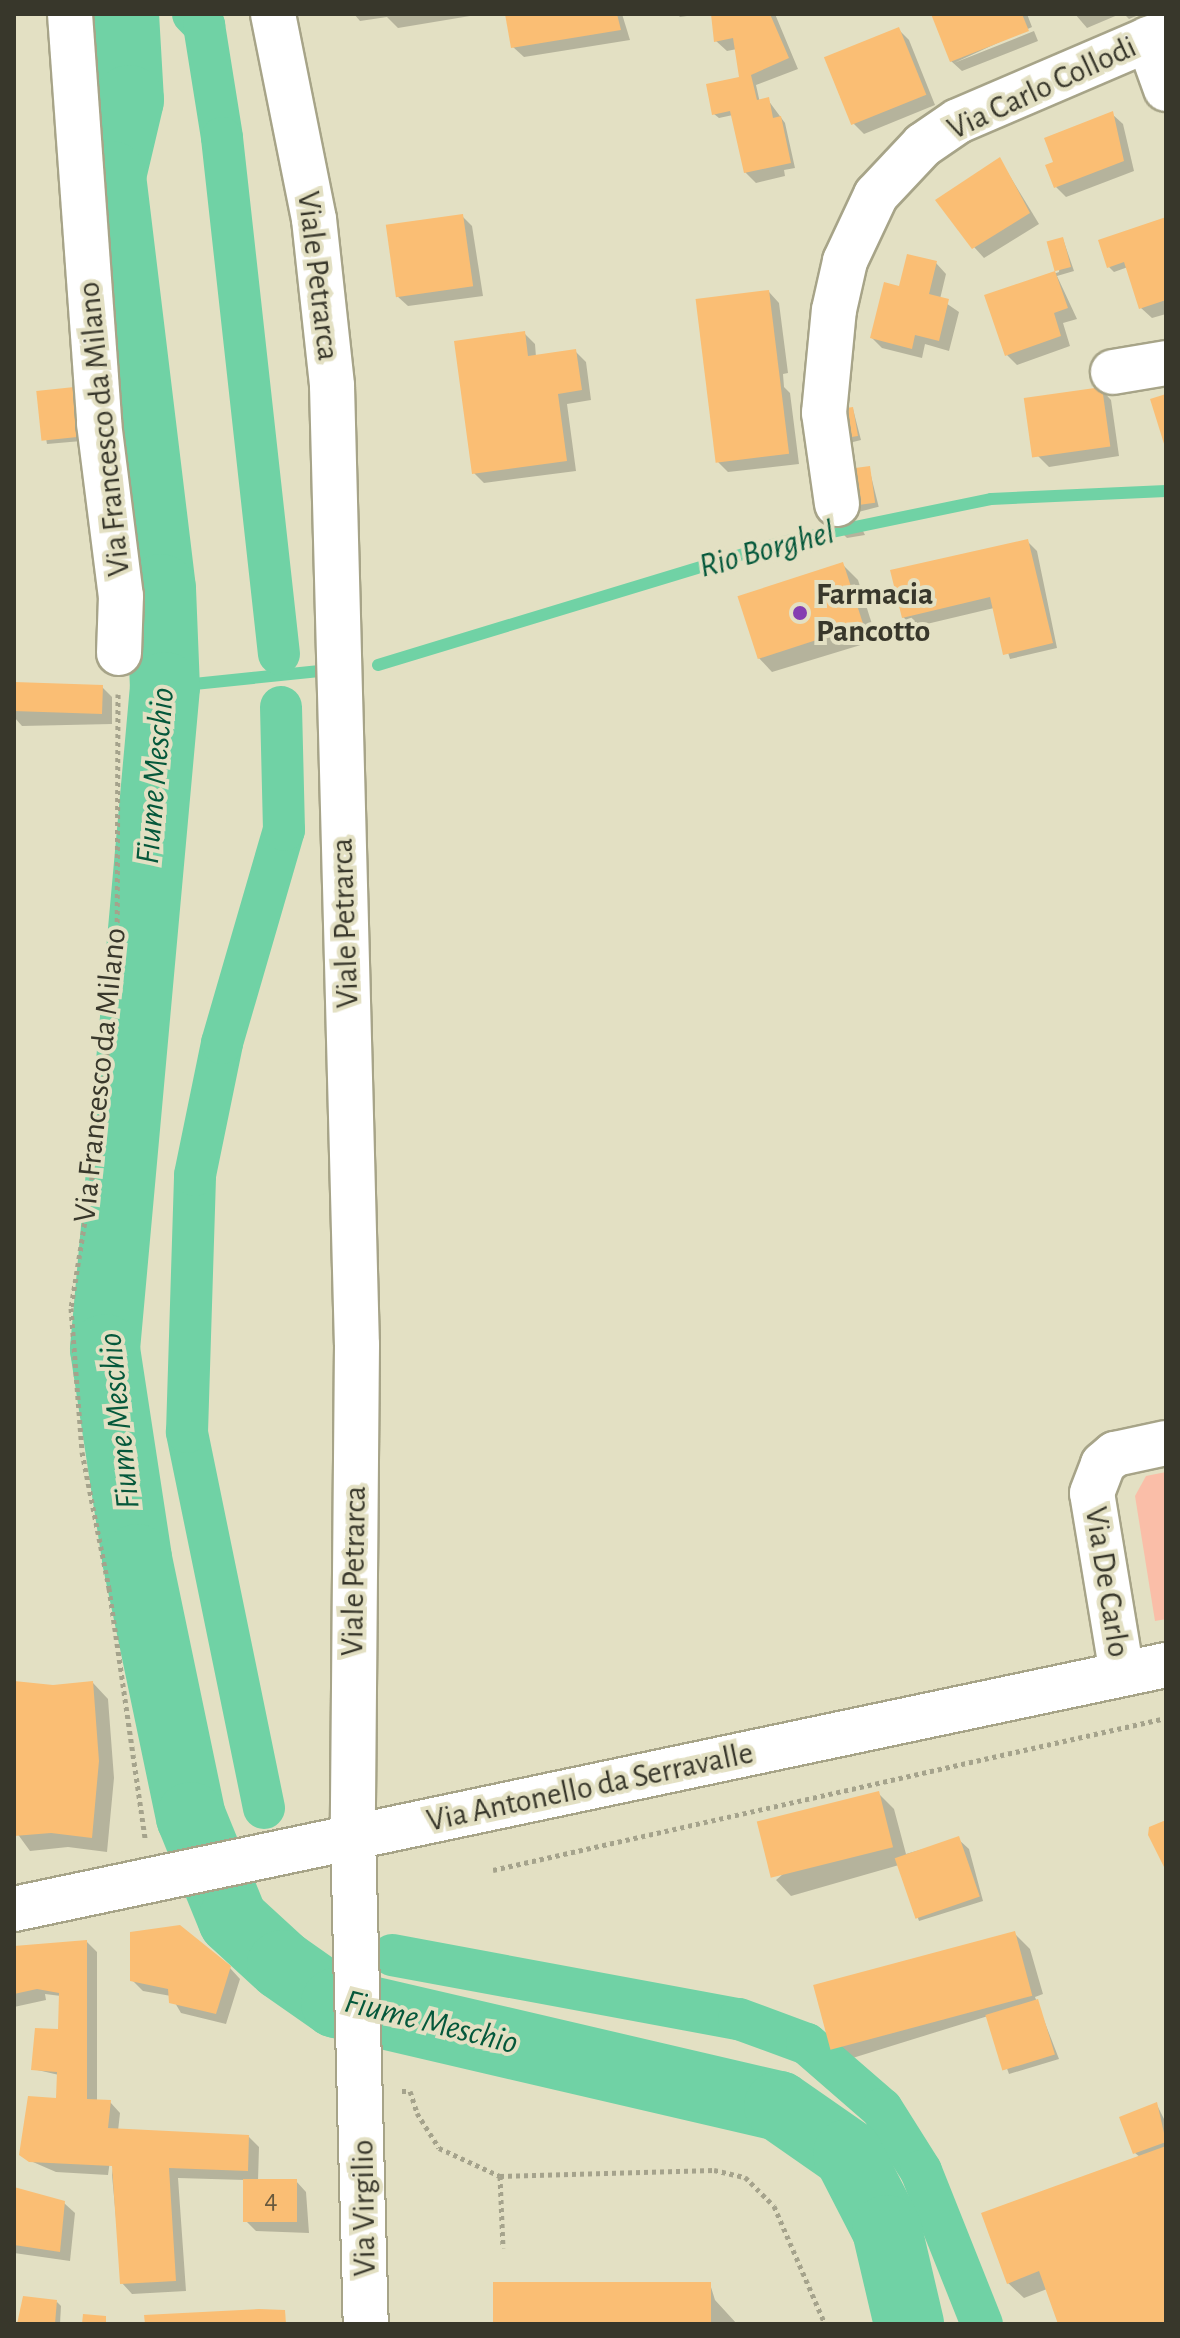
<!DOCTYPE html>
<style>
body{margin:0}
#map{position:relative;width:1180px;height:2338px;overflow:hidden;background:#e3e0c3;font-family:"Alegreya Sans",sans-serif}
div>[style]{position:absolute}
.green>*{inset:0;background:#fabea8}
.shadow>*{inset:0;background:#0003;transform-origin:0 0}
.stream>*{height:12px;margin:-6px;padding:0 6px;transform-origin:6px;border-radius:6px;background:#70d2a5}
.canal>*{height:42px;margin:-21px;padding:0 21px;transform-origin:21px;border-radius:21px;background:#70d2a5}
.river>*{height:70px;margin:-35px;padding:0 35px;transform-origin:35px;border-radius:35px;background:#70d2a5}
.building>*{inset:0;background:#fabe74;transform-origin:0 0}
.path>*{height:5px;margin-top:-2.5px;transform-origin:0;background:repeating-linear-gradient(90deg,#a5a38c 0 4px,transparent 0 8px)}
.roads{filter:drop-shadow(2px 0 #a7a488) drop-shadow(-2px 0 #a7a488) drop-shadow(0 2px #a7a488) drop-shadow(0 -2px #a7a488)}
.minor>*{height:44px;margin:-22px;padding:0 22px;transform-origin:22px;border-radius:22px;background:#fff}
.major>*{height:44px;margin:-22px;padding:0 22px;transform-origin:22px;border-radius:22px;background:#fff}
.dots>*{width:22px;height:22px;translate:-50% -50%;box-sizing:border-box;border:4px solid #e3e0c3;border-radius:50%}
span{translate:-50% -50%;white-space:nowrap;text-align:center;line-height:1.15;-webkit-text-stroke:8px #e3e0c3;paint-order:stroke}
.number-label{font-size:28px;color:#68593d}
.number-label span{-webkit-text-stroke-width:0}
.street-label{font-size:32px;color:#38372b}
.poi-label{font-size:32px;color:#38372b;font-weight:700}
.left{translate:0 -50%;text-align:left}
.water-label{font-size:34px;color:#05583b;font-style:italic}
.frame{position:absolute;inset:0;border:16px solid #38372b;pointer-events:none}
</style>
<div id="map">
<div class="green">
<div style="clip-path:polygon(1166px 1472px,1166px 1619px,1155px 1621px,1135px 1496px,1146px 1476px)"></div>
</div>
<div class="shadow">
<div style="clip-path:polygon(354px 14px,482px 14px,398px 28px,387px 17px,360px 21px)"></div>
<div style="clip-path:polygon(507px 14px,622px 14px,630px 40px,524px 57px,513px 47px)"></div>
<div style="clip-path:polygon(677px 14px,701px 14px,680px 17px)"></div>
<div style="clip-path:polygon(713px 14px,775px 14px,798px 69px,756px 85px,760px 103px,768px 100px,785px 123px,795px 168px,784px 170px,785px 176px,756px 183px,745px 172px,733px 115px,719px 118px,714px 114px,741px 79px,737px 49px,727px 51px,716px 41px)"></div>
<div style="clip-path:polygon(933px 14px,1027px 14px,1032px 27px,954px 63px,1034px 31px,1038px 41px,962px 71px,951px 61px)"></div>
<div style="clip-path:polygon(1075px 14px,1120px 14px,1087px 28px)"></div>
<div style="clip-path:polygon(1124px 14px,1141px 14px,1129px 19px)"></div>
<div style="clip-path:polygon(899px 30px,909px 40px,935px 105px,864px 134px,853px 123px)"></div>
<div style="clip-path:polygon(1112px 114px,1123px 124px,1134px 171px,1066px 197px,1056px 187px)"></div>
<div style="clip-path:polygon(1000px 160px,1039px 224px,984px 258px,974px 247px)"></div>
<div style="clip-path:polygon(462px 216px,472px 226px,483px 296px,408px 306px,397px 296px)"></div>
<div style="clip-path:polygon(1166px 220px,1166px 314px,1152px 318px,1141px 308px,1128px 267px,1114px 272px,1109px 267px)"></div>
<div style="clip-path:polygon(1063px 239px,1074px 271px,1057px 276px,1077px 319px,1063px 323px,1070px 346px,1017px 365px,1006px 354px,986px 297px,1059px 272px)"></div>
<div style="clip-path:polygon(936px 263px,946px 274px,940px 299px,959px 312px,949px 351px,925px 344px,922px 358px,882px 348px,872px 338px,900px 288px)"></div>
<div style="clip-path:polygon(769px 292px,779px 303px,788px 373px,783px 374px,784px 387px,790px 393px,799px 464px,728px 472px,718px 462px)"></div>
<div style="clip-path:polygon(524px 333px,535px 344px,536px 357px,575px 351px,586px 362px,591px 400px,567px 404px,576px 471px,484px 483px,474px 473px)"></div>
<div style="clip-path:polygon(1101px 389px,1111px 400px,1119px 456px,1049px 467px,1038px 456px)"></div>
<div style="clip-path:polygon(38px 393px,93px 440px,47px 444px)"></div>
<div style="clip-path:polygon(853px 409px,861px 440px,849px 443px,846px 456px)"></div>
<div style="left:869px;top:468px;width:40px;height:23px;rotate:76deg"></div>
<div style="clip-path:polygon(860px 525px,865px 535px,847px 538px,842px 533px,842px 529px)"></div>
<div style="clip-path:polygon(1027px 541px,1037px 551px,1057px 648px,1010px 659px,994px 608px,914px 627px,903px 617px)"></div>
<div style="clip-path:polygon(842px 564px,858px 580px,877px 640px,772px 672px,757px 656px)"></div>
<div style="clip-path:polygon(102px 687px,112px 697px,112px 724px,22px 726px,14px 717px,14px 689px)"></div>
<div style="clip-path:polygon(93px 1683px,108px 1699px,114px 1778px,107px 1852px,68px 1847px,30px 1851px,14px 1829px)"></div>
<div style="clip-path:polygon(878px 1793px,894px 1809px,906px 1854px,958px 1839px,969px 1849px,983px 1901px,919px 1921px,899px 1865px,791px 1896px,776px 1880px)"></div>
<div style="clip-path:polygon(1014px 1933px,1030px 1949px,1043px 1994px,1035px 1997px,1059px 2059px,1009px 2074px,988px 2016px,843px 2061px,849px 2055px,838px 2056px,818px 1993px)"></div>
<div style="clip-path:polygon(87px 1942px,97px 1952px,97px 2102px,110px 2102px,120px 2113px,118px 2131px,249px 2137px,259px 2147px,258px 2181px,296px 2181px,306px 2192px,309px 2233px,256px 2231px,246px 2221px,245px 2180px,178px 2178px,186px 2291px,132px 2294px,122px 2283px,112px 2175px,118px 2136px,114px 2132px,108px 2175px,56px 2172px,26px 2159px,58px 2100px,59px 2075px,33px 2069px,60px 2034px,61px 1996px,45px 1994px,46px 2000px,14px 2007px,14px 1948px)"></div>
<div style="clip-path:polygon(230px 1968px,240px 1979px,226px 2024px,181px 2013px,171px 1996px,143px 1991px,132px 1980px)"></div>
<div style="clip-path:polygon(1157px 2105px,1166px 2123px,1166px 2324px,1060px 2324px,1047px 2289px,1024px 2298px,1008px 2283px,1140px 2157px,1135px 2153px)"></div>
<div style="clip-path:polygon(14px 2189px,64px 2203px,75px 2213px,70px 2261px,14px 2253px)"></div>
<div style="clip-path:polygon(710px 2284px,715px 2300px,737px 2324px,495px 2324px)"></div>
<div style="clip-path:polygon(57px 2302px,61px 2306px,60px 2324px,19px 2324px)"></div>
</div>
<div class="stream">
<div style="left:378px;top:665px;width:423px;rotate:-16.9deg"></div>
<div style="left:783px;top:542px;width:212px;rotate:-11.7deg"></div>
<div style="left:991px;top:499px;width:175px;rotate:-2.6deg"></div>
<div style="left:165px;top:687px;width:165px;rotate:-5.9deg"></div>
</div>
<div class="canal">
<div style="left:193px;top:14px;width:16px;rotate:45deg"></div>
<div style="left:204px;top:25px;width:114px;rotate:80.9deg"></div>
<div style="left:222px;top:138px;width:519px;rotate:83.7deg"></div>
<div style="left:264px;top:1808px;width:384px;rotate:-101.6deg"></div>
<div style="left:187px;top:1432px;width:257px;rotate:-88.2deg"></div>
<div style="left:195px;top:1175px;width:135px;rotate:-78.4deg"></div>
<div style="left:222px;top:1043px;width:222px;rotate:-73.8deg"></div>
<div style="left:284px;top:830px;width:123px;rotate:-91.4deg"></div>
<div style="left:392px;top:1955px;width:353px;rotate:10.5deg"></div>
<div style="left:739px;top:2019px;width:72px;rotate:20.2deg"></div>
<div style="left:807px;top:2044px;width:99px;rotate:40.9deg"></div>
<div style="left:882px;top:2109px;width:73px;rotate:57.8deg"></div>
<div style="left:921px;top:2171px;width:165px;rotate:68.3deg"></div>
</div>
<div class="river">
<div style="left:124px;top:14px;width:86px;rotate:86.7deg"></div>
<div style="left:129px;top:100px;width:78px;rotate:103.3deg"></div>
<div style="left:111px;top:176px;width:416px;rotate:83.1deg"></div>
<div style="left:161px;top:589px;width:98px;rotate:87.7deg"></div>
<div style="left:165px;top:687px;width:665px;rotate:95.18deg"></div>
<div style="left:105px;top:1349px;width:212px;rotate:81.3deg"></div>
<div style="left:137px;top:1559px;width:264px;rotate:78.2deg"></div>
<div style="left:191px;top:1817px;width:111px;rotate:67.8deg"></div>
<div style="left:233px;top:1920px;width:67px;rotate:42.6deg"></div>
<div style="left:282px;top:1965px;width:66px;rotate:35.1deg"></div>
<div style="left:336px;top:2003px;width:455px;rotate:13.1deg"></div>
<div style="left:779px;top:2106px;width:84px;rotate:34.8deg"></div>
<div style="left:848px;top:2154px;width:85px;rotate:62.8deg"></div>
<div style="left:887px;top:2230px;width:97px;rotate:76.8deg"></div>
</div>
<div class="building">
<div style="clip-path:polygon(505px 14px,617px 14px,621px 30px,511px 48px)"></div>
<div style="clip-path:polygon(711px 14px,770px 14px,789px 58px,751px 75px,757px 100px,769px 97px,773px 118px,781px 116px,791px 163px,744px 173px,730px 111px,712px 115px,706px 84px,739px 77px,733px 38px,714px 42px)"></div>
<div style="clip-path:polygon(931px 14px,1022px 14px,1029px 31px,950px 62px)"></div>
<div style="left:899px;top:27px;width:73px;height:81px;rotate:68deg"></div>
<div style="clip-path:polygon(1113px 111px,1124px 161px,1054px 188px,1045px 165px,1053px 162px,1044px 138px)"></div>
<div style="clip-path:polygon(1000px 157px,1030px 213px,972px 249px,935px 200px)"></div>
<div style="left:463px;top:214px;width:73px;height:78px;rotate:82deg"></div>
<div style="clip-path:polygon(1166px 217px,1166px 300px,1139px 309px,1124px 262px,1107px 268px,1098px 240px)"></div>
<div style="left:1063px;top:237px;width:31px;height:17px;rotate:75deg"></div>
<div style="clip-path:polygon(907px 254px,937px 261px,929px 294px,949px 299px,939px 341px,915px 335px,912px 349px,870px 338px,884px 282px,899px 286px)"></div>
<div style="clip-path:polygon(1055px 271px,1068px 308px,1054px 313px,1061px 336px,1005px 356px,984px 295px)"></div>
<div style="left:769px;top:290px;width:165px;height:74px;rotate:83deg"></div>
<div style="clip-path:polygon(525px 331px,528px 356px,576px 349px,582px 390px,558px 394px,567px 461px,472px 474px,454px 341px)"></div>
<div style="left:84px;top:386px;width:50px;height:48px;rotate:84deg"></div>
<div style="left:1102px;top:387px;width:60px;height:79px;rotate:82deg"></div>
<div style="clip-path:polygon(1166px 394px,1166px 447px,1165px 447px,1150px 399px)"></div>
<div style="clip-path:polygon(853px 407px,858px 436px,845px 438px,833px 410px)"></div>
<div style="left:870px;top:466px;width:37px;height:26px;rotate:82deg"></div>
<div style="clip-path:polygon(1028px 539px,1053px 643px,1003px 655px,990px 597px,902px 618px,890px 570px)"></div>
<div style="left:843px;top:562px;width:66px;height:111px;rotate:72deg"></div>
<div style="left:103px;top:685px;width:29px;height:89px;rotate:92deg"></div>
<div style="clip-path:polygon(14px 1681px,53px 1685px,93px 1681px,99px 1761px,92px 1838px,51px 1833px,14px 1836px)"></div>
<div style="left:879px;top:1791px;width:58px;height:126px;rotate:76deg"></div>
<div style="clip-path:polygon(1166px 1820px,1166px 1871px,1148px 1835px,1149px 1827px)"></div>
<div style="left:959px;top:1836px;width:64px;height:68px;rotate:71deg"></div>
<div style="clip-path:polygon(180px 1925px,231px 1966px,216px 2014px,169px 2003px,168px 1989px,130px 1981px,130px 1932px)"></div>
<div style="left:1015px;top:1931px;width:67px;height:209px;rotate:75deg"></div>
<div style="clip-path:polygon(87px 1940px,87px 2099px,111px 2100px,108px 2128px,249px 2135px,248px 2171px,169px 2168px,176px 2281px,120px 2284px,112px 2166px,29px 2162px,19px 2155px,28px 2096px,56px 2098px,57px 2072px,31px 2070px,35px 2028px,58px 2029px,59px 1993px,37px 1989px,14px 1994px,14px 1946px)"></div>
<div style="left:1038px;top:1999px;width:58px;height:55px;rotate:73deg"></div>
<div style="clip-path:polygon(1157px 2102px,1166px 2142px,1133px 2154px,1119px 2117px)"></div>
<div style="clip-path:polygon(1166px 2146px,1166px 2324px,1058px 2324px,1039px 2271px,1007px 2284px,981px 2213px)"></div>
<div style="left:243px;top:2179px;width:54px;height:43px"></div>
<div style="clip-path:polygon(14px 2187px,65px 2201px,60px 2252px,14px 2245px)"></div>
<div style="left:711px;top:2282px;width:42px;height:218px;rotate:90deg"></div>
<div style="clip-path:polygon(23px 2296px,57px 2300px,55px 2324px,17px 2324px)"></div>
<div style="clip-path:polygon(259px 2309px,285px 2310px,286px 2324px,145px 2324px,144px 2315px)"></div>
<div style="clip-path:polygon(83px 2314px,106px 2316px,106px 2324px,82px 2324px)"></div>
</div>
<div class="path">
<div style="left:118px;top:694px;width:270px;rotate:90.2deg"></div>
<div style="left:117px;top:964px;width:189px;rotate:96.4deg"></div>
<div style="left:96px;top:1152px;width:158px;rotate:99.1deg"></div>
<div style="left:71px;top:1308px;width:144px;rotate:85.6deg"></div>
<div style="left:82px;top:1452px;width:139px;rotate:78.8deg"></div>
<div style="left:109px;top:1588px;width:254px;rotate:81.8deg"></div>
<div style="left:493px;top:1870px;width:690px;rotate:-12.73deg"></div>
<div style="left:402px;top:2091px;width:8px"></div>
<div style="left:410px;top:2091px;width:23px;rotate:72deg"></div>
<div style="left:417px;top:2113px;width:41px;rotate:57.8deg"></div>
<div style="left:439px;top:2148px;width:67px;rotate:24.7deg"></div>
<div style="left:500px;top:2176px;width:214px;rotate:-1.6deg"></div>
<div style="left:714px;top:2170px;width:32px;rotate:13deg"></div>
<div style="left:745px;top:2177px;width:41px;rotate:45deg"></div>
<div style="left:774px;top:2206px;width:129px;rotate:66.6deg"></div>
<div style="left:500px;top:2176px;width:72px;rotate:87.6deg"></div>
</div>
<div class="roads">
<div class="minor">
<div style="left:70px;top:14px;width:410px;rotate:85.9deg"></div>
<div style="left:99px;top:423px;width:174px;rotate:82.8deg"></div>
<div style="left:121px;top:596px;width:57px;rotate:92deg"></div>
<div style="left:273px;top:14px;width:209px;rotate:78.7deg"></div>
<div style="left:314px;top:219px;width:168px;rotate:83.8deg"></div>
<div style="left:332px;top:386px;width:959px;rotate:88.51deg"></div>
<div style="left:357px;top:1345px;width:492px;rotate:90.5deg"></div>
<div style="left:1148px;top:39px;width:53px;rotate:70.2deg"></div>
<div style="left:1113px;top:372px;width:54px;rotate:-9.6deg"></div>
<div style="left:837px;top:504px;width:92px;rotate:-98.1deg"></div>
<div style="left:824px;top:413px;width:103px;rotate:-84.5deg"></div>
<div style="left:834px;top:310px;width:50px;rotate:-77.3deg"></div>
<div style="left:845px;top:261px;width:73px;rotate:-64.8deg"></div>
<div style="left:876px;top:195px;width:69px;rotate:-46.8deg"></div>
<div style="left:923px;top:145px;width:42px;rotate:-34.4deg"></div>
<div style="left:958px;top:121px;width:226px;rotate:-23.2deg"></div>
<div style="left:1122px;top:1674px;width:183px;rotate:-99.4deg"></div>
<div style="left:1092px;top:1493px;width:31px;rotate:-69deg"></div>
<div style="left:1103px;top:1464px;width:16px;rotate:-40deg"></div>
<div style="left:1115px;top:1454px;width:52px;rotate:-12.2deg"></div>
<div style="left:14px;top:1909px;width:1178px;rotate:-11.96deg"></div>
</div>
<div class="major">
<div style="left:353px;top:1837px;width:487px;rotate:88.5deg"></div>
</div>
</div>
<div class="dots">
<div style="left:800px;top:613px;background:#853eb1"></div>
</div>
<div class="number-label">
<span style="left:271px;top:2200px">4</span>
</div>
<div class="street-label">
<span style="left:1042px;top:88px;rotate:-25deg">Via Carlo Collodi</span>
<span style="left:318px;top:276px;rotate:83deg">Viale Petrarca</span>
<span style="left:104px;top:429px;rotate:-96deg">Via Francesco da Milano</span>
<span style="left:345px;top:923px;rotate:-92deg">Viale Petrarca</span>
<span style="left:100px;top:1075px;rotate:-84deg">Via Francesco da Milano</span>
<span style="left:354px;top:1571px;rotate:-89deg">Viale Petrarca</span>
<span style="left:1107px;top:1582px;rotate:81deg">Via De Carlo</span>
<span style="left:590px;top:1787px;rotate:-12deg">Via Antonello da Serravalle</span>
<span style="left:364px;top:2208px;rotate:-91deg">Via Virgilio</span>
</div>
<div class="poi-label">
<span class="left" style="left:816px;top:613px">Farmacia<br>Pancotto</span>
</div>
<div class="water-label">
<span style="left:767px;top:550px;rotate:-15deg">Rio Borghel</span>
<span style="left:156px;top:776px;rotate:-85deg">Fiume Meschio</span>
<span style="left:120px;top:1421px;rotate:-96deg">Fiume Meschio</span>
<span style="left:431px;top:2023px;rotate:14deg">Fiume Meschio</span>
</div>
<div class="frame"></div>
</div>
